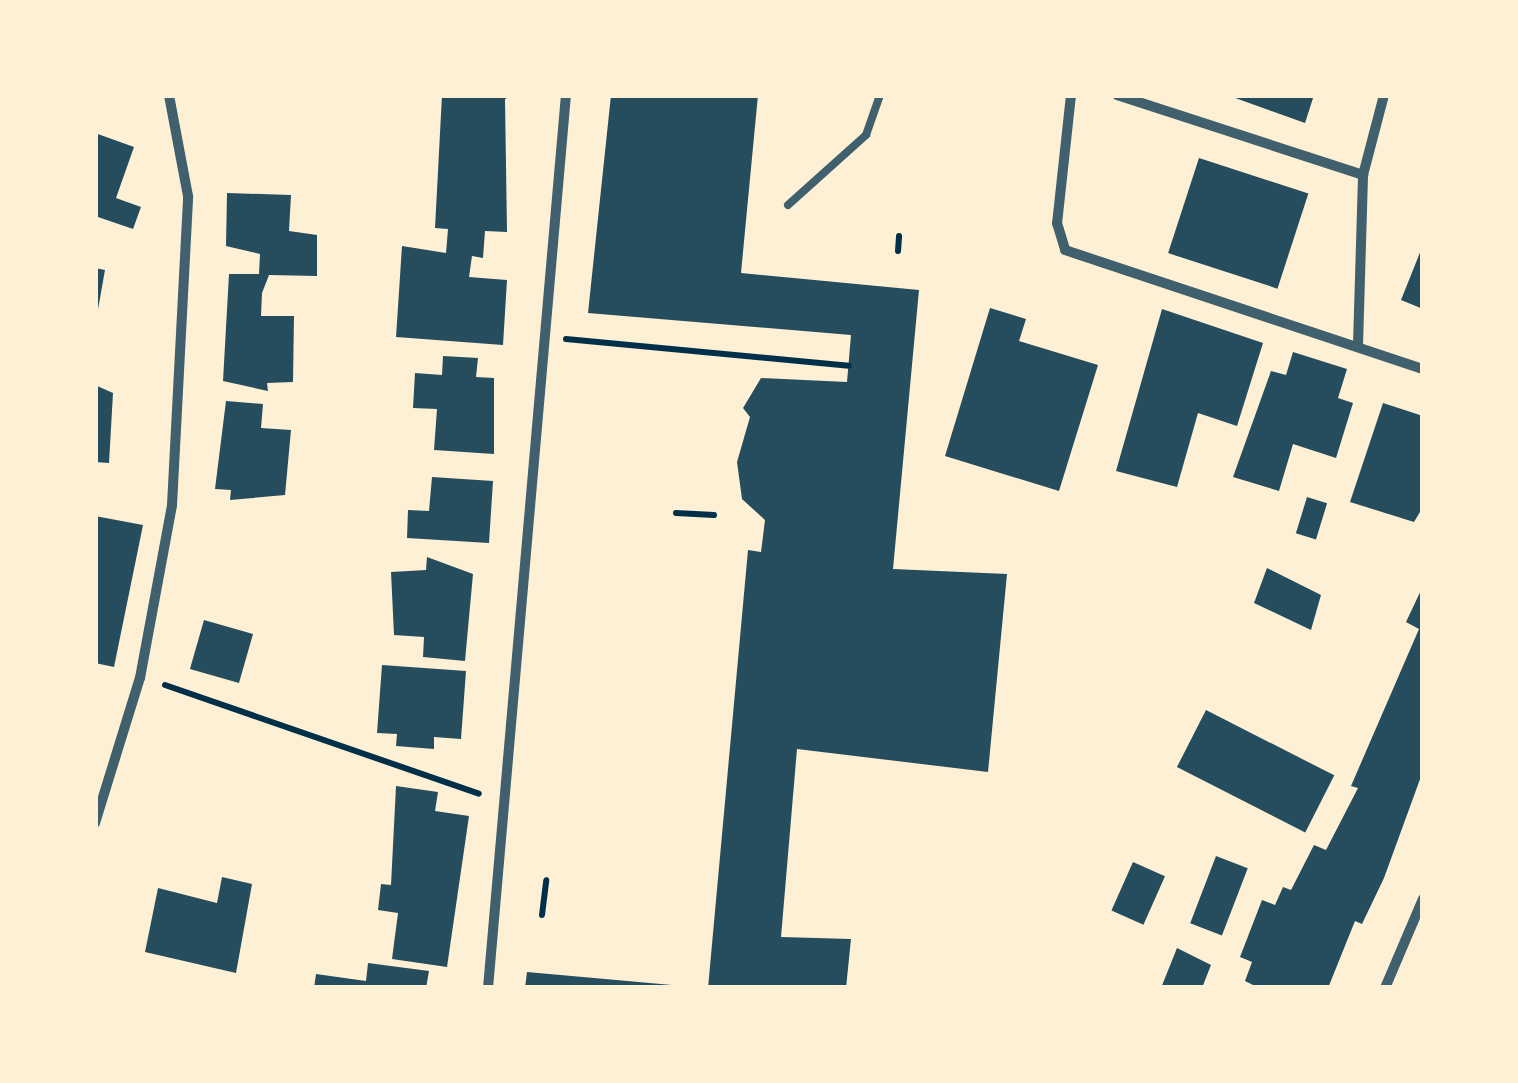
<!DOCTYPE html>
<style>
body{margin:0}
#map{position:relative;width:1518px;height:1083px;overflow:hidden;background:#fdf0d5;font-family:"Titillium Web",sans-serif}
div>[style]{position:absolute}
.building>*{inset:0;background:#264d5e;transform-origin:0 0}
.path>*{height:6px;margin:-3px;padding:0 3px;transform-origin:3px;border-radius:3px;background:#003049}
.service>*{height:8px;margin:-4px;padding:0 4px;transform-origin:4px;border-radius:4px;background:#3f606c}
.minor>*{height:10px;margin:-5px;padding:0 5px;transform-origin:5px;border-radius:5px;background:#3f606c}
span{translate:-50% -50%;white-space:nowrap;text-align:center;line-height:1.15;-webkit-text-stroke:8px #fdf0d5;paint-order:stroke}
.frame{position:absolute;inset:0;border:98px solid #fdf0d5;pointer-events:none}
</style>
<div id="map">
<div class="building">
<div style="clip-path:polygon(442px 95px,514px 95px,505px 99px,507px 232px,485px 231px,483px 258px,472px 256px,469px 277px,507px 280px,503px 345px,396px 337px,402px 246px,446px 253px,448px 229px,435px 228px)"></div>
<div style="clip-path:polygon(611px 95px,758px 95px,741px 273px,919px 290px,893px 569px,1007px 574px,988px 772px,797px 749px,781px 937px,851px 939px,846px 988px,708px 988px,748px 550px,761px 552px,765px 520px,742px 499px,737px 462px,750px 417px,743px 408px,761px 378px,847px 382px,851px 335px,588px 313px)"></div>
<div style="clip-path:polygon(1227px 95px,1314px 95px,1305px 123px)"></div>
<div style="clip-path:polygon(95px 133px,134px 147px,116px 198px,141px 207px,133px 229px,95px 216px)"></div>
<div style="left:1199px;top:158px;width:115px;height:100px;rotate:18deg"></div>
<div style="clip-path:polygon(227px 193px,291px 195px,289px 231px,317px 235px,317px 276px,269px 275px,262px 293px,261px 316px,294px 316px,293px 382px,267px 383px,268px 391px,223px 381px,229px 274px,259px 274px,260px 254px,226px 246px)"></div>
<div style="clip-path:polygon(1423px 245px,1423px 309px,1401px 300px)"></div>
<div style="clip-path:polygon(95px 268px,105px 270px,97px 315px,95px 315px)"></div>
<div style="clip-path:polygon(990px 308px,1026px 319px,1019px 341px,1098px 365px,1059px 491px,945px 456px)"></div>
<div style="clip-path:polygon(1162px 309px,1263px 343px,1237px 426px,1198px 413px,1177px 487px,1116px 471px)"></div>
<div style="clip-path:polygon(1293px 352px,1347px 369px,1338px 398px,1353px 403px,1336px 458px,1293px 444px,1279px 491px,1233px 477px,1271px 371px,1286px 375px)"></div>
<div style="clip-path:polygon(443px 356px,478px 358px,476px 377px,494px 378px,494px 454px,434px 450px,437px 409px,413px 408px,415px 373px,442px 375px)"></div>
<div style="clip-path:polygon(95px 385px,113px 393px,109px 463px,95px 462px)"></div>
<div style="clip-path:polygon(226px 401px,263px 404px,261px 428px,291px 430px,285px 495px,230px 500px,231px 490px,215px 489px)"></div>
<div style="clip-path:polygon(1383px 403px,1423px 416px,1423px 507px,1414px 522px,1350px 502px)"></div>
<div style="clip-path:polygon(432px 477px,493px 481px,489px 543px,407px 538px,408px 510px,429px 511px)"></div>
<div style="left:1307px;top:497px;width:21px;height:38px;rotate:17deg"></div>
<div style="clip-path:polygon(95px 516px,143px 525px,114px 667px,95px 663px)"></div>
<div style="clip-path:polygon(427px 557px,473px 574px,465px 661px,423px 657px,424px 637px,394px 635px,391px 572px,426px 570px)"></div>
<div style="clip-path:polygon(1267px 568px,1321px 595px,1311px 630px,1254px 603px)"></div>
<div style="clip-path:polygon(1423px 586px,1423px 771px,1384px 878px,1362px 924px,1355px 921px,1328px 988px,1259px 988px,1245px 981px,1252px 962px,1240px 957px,1262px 900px,1275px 905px,1283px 887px,1291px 890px,1314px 845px,1326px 850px,1358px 788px,1351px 786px,1419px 629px,1406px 622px)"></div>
<div style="left:204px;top:620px;width:51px;height:51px;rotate:16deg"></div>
<div style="clip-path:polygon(382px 665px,466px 671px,461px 739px,434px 737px,434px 749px,396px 746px,397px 734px,377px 733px)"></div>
<div style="left:1206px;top:710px;width:144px;height:64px;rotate:27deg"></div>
<div style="clip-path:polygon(396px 786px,438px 792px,435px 811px,469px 816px,447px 967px,392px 959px,398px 913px,378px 910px,381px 884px,391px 885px)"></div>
<div style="left:1216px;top:856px;width:34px;height:72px;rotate:21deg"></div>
<div style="left:1133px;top:862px;width:35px;height:53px;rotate:24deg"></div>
<div style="clip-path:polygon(222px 877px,252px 884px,236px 973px,145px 952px,158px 888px,217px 903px)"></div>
<div style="clip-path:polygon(1177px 948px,1211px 965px,1202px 988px,1161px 988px)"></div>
<div style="clip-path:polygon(368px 963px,429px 971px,426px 988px,314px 988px,316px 974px,366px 981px)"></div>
<div style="clip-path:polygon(527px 972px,672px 985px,672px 988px,525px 988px)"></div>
</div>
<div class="path">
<div style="left:898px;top:251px;width:15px;rotate:-86deg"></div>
<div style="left:566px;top:339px;width:284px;rotate:5.4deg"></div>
<div style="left:676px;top:513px;width:38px;rotate:3deg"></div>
<div style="left:165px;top:685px;width:332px;rotate:19.1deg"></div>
<div style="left:542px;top:915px;width:35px;rotate:-83deg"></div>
</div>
<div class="service">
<div style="left:788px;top:205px;width:105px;rotate:-41.9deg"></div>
<div style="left:866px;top:135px;width:42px;rotate:-70.7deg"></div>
</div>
<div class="minor">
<div style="left:1071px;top:95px;width:129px;rotate:96.2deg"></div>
<div style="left:1057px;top:223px;width:28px;rotate:73deg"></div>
<div style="left:1065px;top:250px;width:377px;rotate:18.4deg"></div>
<div style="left:1117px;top:95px;width:259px;rotate:18deg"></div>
<div style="left:1358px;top:345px;width:170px;rotate:-88.3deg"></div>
<div style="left:1363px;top:175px;width:83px;rotate:-75.3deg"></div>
<div style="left:95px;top:823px;width:152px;rotate:-72.8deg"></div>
<div style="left:140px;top:678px;width:176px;rotate:-79.5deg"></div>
<div style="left:172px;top:505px;width:309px;rotate:-87deg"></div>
<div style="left:188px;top:196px;width:103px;rotate:-100.7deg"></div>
<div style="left:488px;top:988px;width:896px;rotate:-85.01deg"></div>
<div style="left:1385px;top:988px;width:97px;rotate:-66.9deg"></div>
</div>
<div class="frame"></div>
</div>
